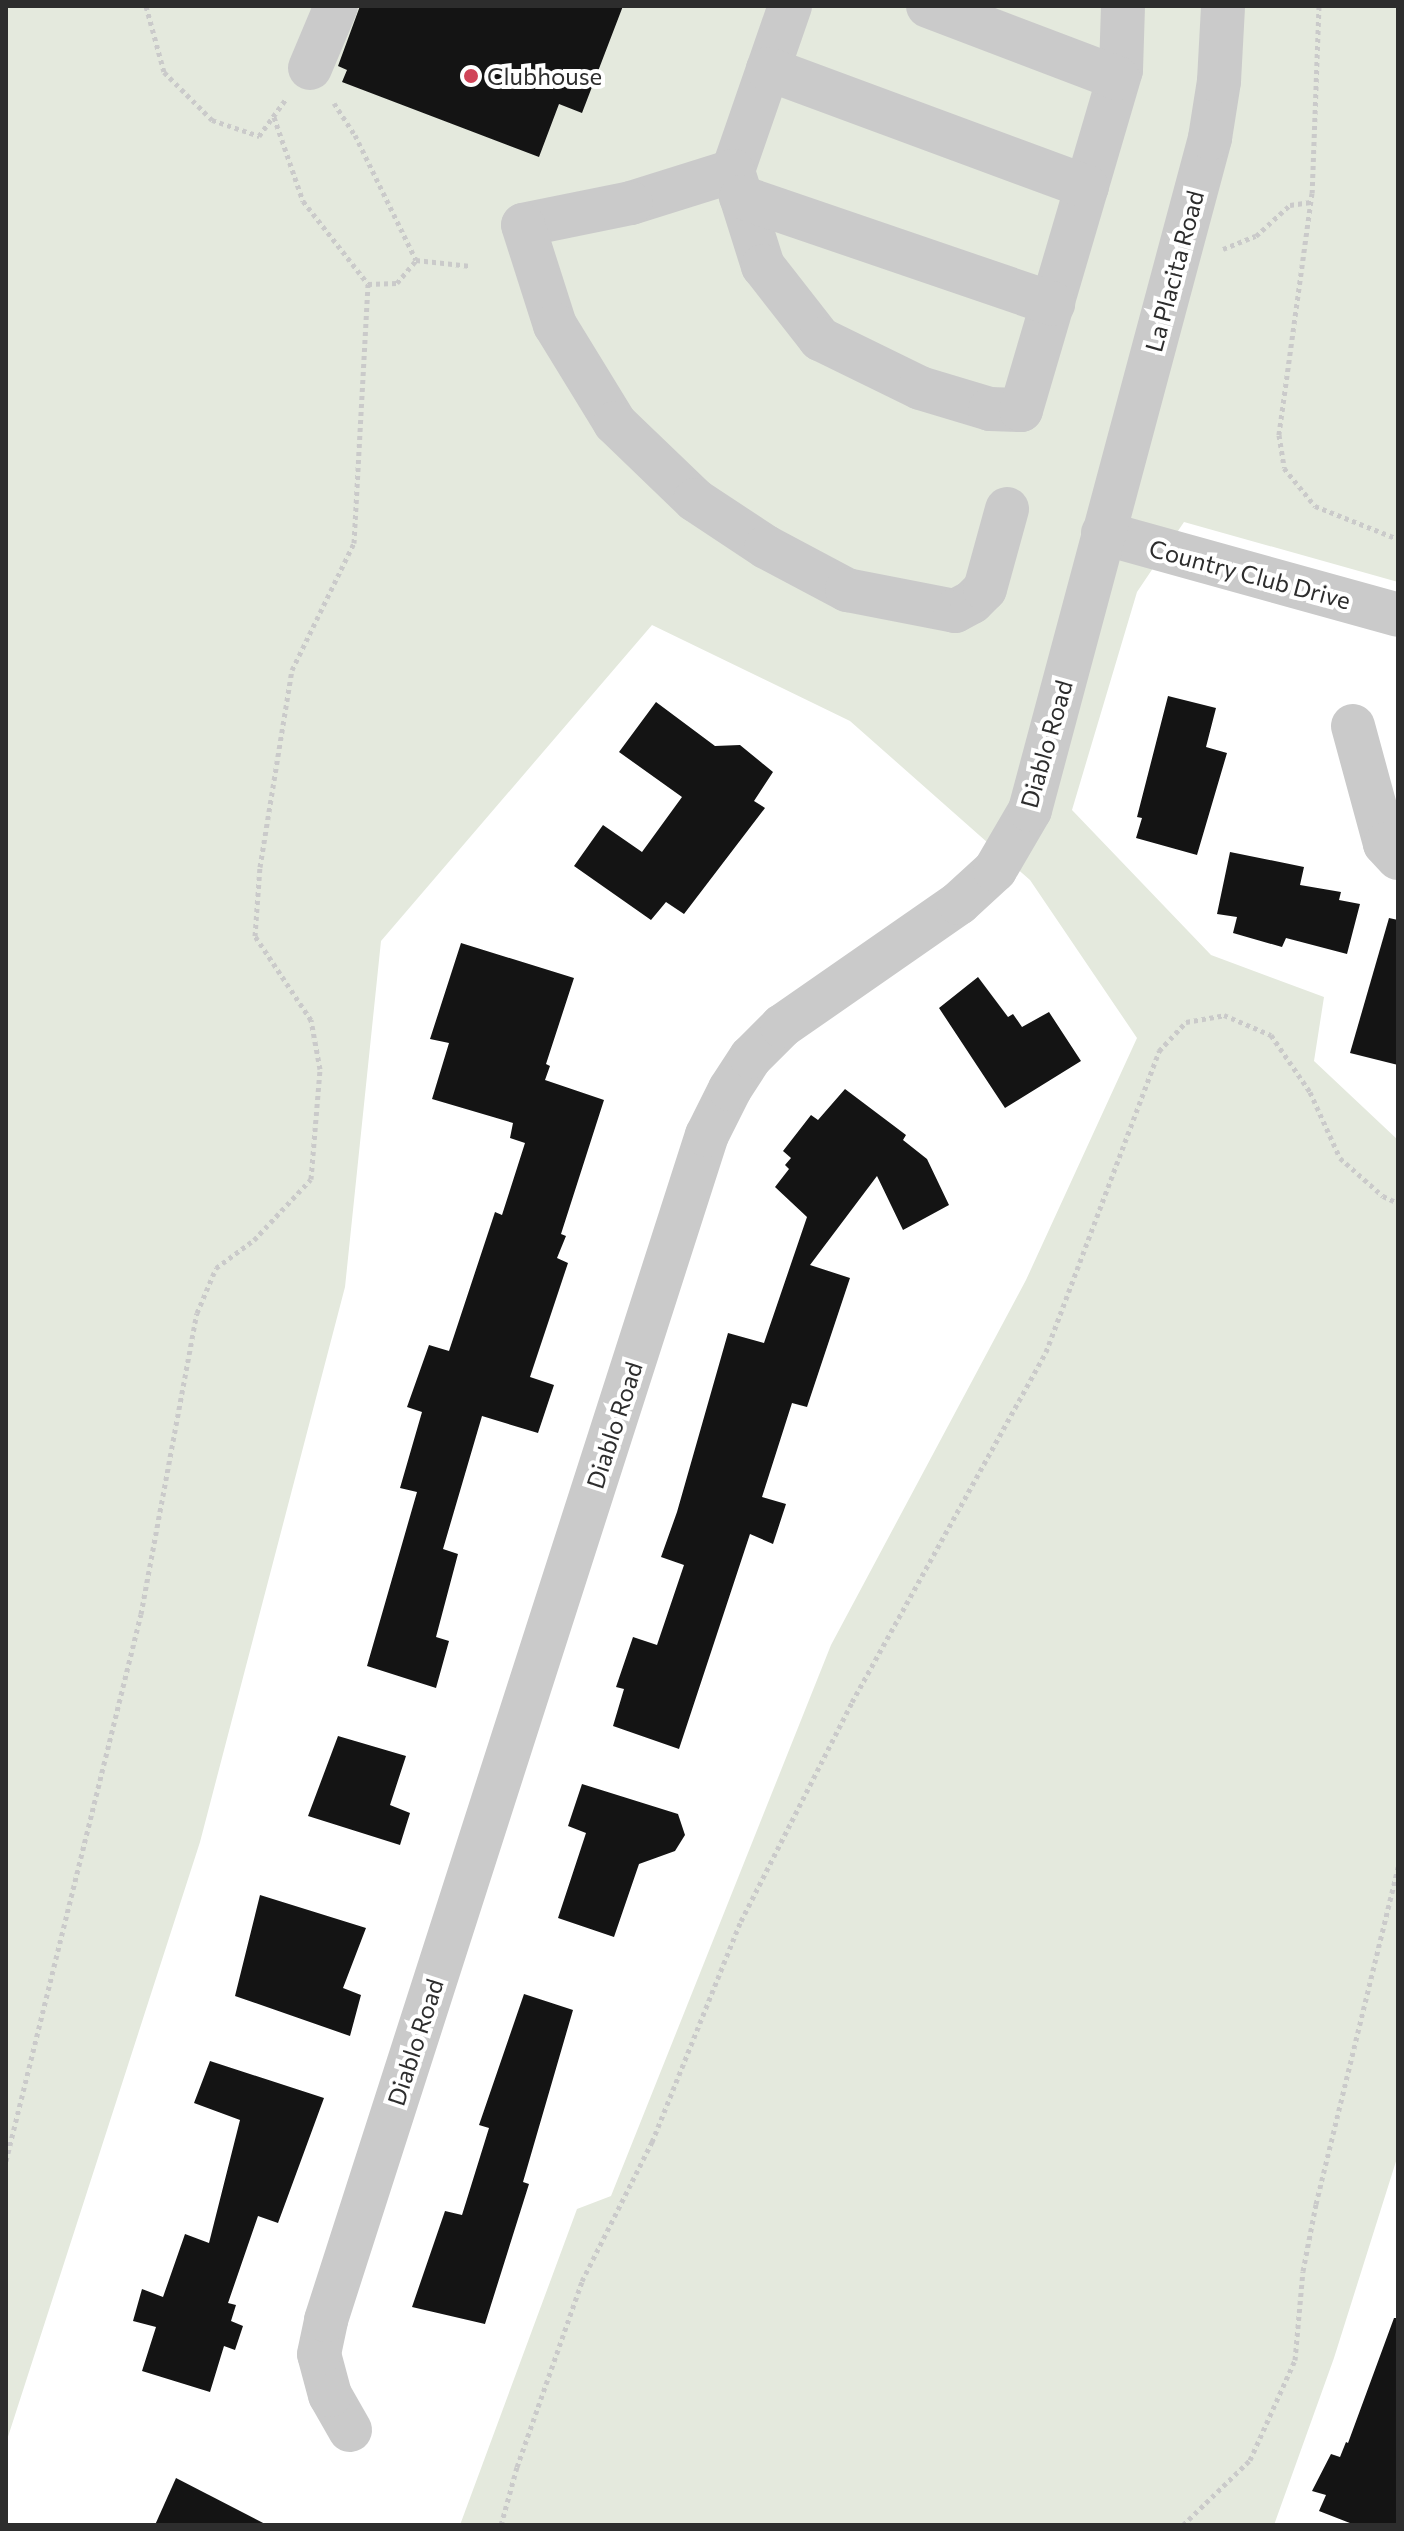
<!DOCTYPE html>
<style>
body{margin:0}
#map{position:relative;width:1404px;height:2531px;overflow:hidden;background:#fff;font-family:Commissioner,sans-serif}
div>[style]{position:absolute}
.green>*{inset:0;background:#e4e9dd}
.building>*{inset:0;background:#141414}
.path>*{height:5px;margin-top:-2.5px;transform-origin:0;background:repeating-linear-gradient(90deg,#cacaca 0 4px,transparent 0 8px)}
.minor>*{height:44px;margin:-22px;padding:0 22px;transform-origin:22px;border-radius:22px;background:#cacaca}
.dots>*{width:22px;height:22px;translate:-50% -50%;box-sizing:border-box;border:4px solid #fff;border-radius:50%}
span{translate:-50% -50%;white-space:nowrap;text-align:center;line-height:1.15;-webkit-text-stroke:8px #fff;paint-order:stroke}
.poi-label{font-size:24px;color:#2d2d2d}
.left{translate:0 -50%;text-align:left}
.street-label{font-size:24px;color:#2d2d2d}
.frame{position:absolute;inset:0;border:8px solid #2d2d2d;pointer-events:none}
</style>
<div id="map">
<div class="green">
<div style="clip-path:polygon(6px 6px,1398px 6px,1398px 582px,1184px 522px,1137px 592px,1072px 810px,1211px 955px,1324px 997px,1314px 1061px,1398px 1140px,1398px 2155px,1334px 2358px,1274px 2525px,460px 2525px,577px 2209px,611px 2196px,831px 1645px,1026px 1280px,1137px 1038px,1030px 880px,850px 721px,652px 625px,381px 941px,345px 1287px,200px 1842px,6px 2443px)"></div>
</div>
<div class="building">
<div style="clip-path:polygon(360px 6px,623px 6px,582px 113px,559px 104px,539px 157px,342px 82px,347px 70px,338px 66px)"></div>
<div style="clip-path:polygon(1168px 696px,1216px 708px,1206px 747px,1227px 753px,1197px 855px,1136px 838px,1142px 818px,1137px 817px)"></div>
<div style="clip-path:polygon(656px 702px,715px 746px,740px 745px,773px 772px,754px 801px,765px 808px,684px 914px,666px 902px,651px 920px,574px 866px,603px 825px,642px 852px,682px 797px,619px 752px)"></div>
<div style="clip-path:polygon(1230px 852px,1304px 867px,1300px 885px,1341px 892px,1339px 900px,1360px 904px,1347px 954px,1286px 938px,1282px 947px,1233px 933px,1237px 917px,1217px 914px)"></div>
<div style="clip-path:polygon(1389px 918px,1398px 920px,1398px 1065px,1350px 1053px)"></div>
<div style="clip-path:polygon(461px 943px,574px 978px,546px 1064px,550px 1066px,545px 1080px,604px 1100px,561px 1234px,566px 1236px,557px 1258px,568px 1263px,530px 1377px,554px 1385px,538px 1433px,482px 1416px,443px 1549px,458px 1554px,436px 1637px,449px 1641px,436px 1688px,367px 1666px,417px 1492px,400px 1488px,422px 1412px,407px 1407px,429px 1345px,449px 1351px,495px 1212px,502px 1215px,525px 1143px,510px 1138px,513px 1123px,432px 1099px,449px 1043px,430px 1039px)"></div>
<div style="clip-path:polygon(978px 977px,1008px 1017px,1013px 1014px,1022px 1027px,1049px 1012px,1081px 1061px,1005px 1108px,939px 1008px)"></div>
<div style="clip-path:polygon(845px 1089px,906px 1135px,903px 1140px,927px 1159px,949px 1205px,903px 1230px,877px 1176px,810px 1265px,850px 1278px,807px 1407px,792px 1403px,762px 1497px,786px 1504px,773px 1544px,750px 1534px,679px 1749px,613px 1726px,624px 1689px,616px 1687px,633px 1637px,657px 1645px,684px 1565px,661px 1557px,677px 1512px,728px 1333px,764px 1343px,807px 1217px,775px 1187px,789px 1169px,785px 1165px,791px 1158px,783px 1151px,811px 1115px,818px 1120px)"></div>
<div style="clip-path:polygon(338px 1736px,406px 1756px,390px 1805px,410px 1813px,400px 1845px,308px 1816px)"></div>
<div style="clip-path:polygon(582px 1784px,678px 1814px,685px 1835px,675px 1851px,639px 1864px,614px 1937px,558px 1918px,586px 1833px,568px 1826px)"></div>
<div style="clip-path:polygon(260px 1895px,366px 1928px,343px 1988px,361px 1995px,350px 2036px,235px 1996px)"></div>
<div style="clip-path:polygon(524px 1994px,573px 2010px,523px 2182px,529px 2184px,485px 2324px,412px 2307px,445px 2211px,462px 2215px,489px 2128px,479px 2125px)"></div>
<div style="clip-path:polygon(210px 2061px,324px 2098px,278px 2223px,258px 2216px,228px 2303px,236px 2305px,231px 2321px,243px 2326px,235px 2350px,224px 2346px,210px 2392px,142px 2371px,156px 2327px,133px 2321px,142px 2289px,163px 2297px,185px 2234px,209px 2243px,240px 2120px,194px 2103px)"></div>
<div style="clip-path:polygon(1394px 2318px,1398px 2318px,1398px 2525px,1355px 2525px,1319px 2511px,1326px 2495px,1312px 2491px,1331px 2454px,1340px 2457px,1346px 2442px,1348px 2443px)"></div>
<div style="clip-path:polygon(176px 2478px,267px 2525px,155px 2525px)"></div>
</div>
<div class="path">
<div style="left:146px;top:6px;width:68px;rotate:74.7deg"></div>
<div style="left:164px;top:72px;width:68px;rotate:45deg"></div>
<div style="left:212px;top:120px;width:50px;rotate:18.8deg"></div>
<div style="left:259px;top:136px;width:46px;rotate:-53.9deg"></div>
<div style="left:1319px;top:6px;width:187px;rotate:92.1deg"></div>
<div style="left:1312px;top:193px;width:244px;rotate:97.8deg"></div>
<div style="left:1279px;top:435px;width:33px;rotate:81deg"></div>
<div style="left:1284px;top:468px;width:49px;rotate:50.8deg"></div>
<div style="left:1315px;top:506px;width:89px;rotate:21.7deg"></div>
<div style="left:334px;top:103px;width:38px;rotate:57deg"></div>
<div style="left:355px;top:135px;width:139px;rotate:64deg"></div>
<div style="left:416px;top:260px;width:55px;rotate:6.2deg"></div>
<div style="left:274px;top:117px;width:89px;rotate:71deg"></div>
<div style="left:303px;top:201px;width:105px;rotate:51.9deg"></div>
<div style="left:368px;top:284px;width:29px;rotate:-2deg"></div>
<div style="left:397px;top:283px;width:30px;rotate:-50deg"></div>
<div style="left:1223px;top:249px;width:35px;rotate:-22deg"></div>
<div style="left:1256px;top:236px;width:46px;rotate:-42.4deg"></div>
<div style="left:1290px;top:205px;width:21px;rotate:-8deg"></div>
<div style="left:6px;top:2161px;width:563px;rotate:-76.14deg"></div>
<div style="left:141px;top:1614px;width:306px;rotate:-79.5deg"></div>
<div style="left:197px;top:1313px;width:49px;rotate:-67.1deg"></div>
<div style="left:216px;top:1268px;width:47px;rotate:-36.4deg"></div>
<div style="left:254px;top:1240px;width:83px;rotate:-46.9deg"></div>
<div style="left:311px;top:1179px;width:110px;rotate:-85.3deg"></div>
<div style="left:320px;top:1069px;width:50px;rotate:-100.4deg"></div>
<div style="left:311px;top:1020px;width:101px;rotate:-123.7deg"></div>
<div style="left:255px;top:936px;width:69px;rotate:-85.9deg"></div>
<div style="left:260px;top:867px;width:200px;rotate:-80.8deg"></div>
<div style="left:292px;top:670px;width:141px;rotate:-64deg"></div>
<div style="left:354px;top:543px;width:259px;rotate:-86.9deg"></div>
<div style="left:501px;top:2525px;width:60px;rotate:-74.6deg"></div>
<div style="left:517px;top:2467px;width:197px;rotate:-70.7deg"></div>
<div style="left:582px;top:2281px;width:156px;rotate:-63.3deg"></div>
<div style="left:652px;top:2142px;width:238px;rotate:-68.1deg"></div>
<div style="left:741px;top:1921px;width:246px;rotate:-63.1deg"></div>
<div style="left:852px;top:1702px;width:400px;rotate:-61deg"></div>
<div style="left:1046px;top:1352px;width:322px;rotate:-69.4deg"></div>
<div style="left:1159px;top:1051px;width:40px;rotate:-47deg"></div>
<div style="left:1186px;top:1022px;width:39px;rotate:-10deg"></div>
<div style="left:1224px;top:1015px;width:51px;rotate:23.1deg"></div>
<div style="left:1271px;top:1035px;width:69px;rotate:55.6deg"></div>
<div style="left:1310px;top:1092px;width:72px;rotate:65.6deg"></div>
<div style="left:1340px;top:1158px;width:57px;rotate:41.5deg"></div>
<div style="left:1383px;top:1196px;width:17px;rotate:25deg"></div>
<div style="left:1183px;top:2525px;width:93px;rotate:-44.1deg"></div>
<div style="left:1250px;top:2460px;width:110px;rotate:-65.8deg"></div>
<div style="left:1295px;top:2360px;width:89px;rotate:-84.9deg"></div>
<div style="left:1303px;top:2271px;width:68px;rotate:-79deg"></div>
<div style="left:1316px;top:2204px;width:347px;rotate:-76.3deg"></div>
</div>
<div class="minor">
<div style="left:790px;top:6px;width:175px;rotate:109.1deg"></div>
<div style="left:733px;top:171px;width:100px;rotate:72.5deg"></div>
<div style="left:763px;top:266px;width:93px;rotate:52deg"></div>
<div style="left:820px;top:339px;width:111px;rotate:26.1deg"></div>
<div style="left:920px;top:388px;width:73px;rotate:16.7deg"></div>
<div style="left:990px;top:409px;width:31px;rotate:2deg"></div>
<div style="left:1021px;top:410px;width:354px;rotate:-73.6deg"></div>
<div style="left:1121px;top:70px;width:64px;rotate:-88.2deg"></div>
<div style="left:928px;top:6px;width:203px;rotate:20.8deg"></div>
<div style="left:310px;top:68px;width:67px;rotate:-67.2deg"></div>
<div style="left:768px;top:69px;width:340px;rotate:20.3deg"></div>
<div style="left:733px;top:171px;width:107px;rotate:162.6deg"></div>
<div style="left:631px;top:203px;width:110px;rotate:168.5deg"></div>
<div style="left:523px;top:225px;width:105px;rotate:72.3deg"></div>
<div style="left:555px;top:325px;width:115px;rotate:58.5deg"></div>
<div style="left:615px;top:423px;width:111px;rotate:43.9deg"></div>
<div style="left:695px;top:500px;width:85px;rotate:33.5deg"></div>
<div style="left:766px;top:547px;width:92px;rotate:28deg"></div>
<div style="left:847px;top:590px;width:110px;rotate:11deg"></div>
<div style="left:955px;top:611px;width:19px;rotate:-28deg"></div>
<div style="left:972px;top:602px;width:18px;rotate:-45deg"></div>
<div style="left:985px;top:589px;width:83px;rotate:-74.6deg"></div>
<div style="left:741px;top:197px;width:330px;rotate:18.9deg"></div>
<div style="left:1103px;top:533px;width:306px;rotate:15.5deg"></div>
<div style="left:1353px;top:726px;width:122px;rotate:74.8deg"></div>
<div style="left:1385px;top:844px;width:19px;rotate:47deg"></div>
<div style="left:350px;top:2430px;width:40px;rotate:-119.7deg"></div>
<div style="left:330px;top:2395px;width:42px;rotate:-105deg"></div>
<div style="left:319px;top:2354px;width:35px;rotate:-78deg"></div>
<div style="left:326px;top:2320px;width:1245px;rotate:-72.18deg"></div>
<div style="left:707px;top:1135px;width:51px;rotate:-63.4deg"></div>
<div style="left:730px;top:1089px;width:38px;rotate:-57deg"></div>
<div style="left:751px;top:1057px;width:44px;rotate:-45deg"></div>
<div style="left:782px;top:1026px;width:216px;rotate:-34.8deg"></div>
<div style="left:959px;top:903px;width:49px;rotate:-42.5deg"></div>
<div style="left:995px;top:870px;width:69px;rotate:-59.7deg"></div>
<div style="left:1030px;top:810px;width:696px;rotate:-75deg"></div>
<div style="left:1210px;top:138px;width:58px;rotate:-81deg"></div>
<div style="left:1219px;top:81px;width:75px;rotate:-86.9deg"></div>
</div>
<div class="dots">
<div style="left:471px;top:76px;background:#d04458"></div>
</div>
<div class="poi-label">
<span class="left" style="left:487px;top:76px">Clubhouse</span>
</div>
<div class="street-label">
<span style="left:1174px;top:271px;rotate:-75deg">La Placita Road</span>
<span style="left:1250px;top:574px;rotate:15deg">Country Club Drive</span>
<span style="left:1046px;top:744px;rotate:-74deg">Diablo Road</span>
<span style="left:614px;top:1425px;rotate:-72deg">Diablo Road</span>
<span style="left:415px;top:2042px;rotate:-72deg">Diablo Road</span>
</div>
<div class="frame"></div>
</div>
